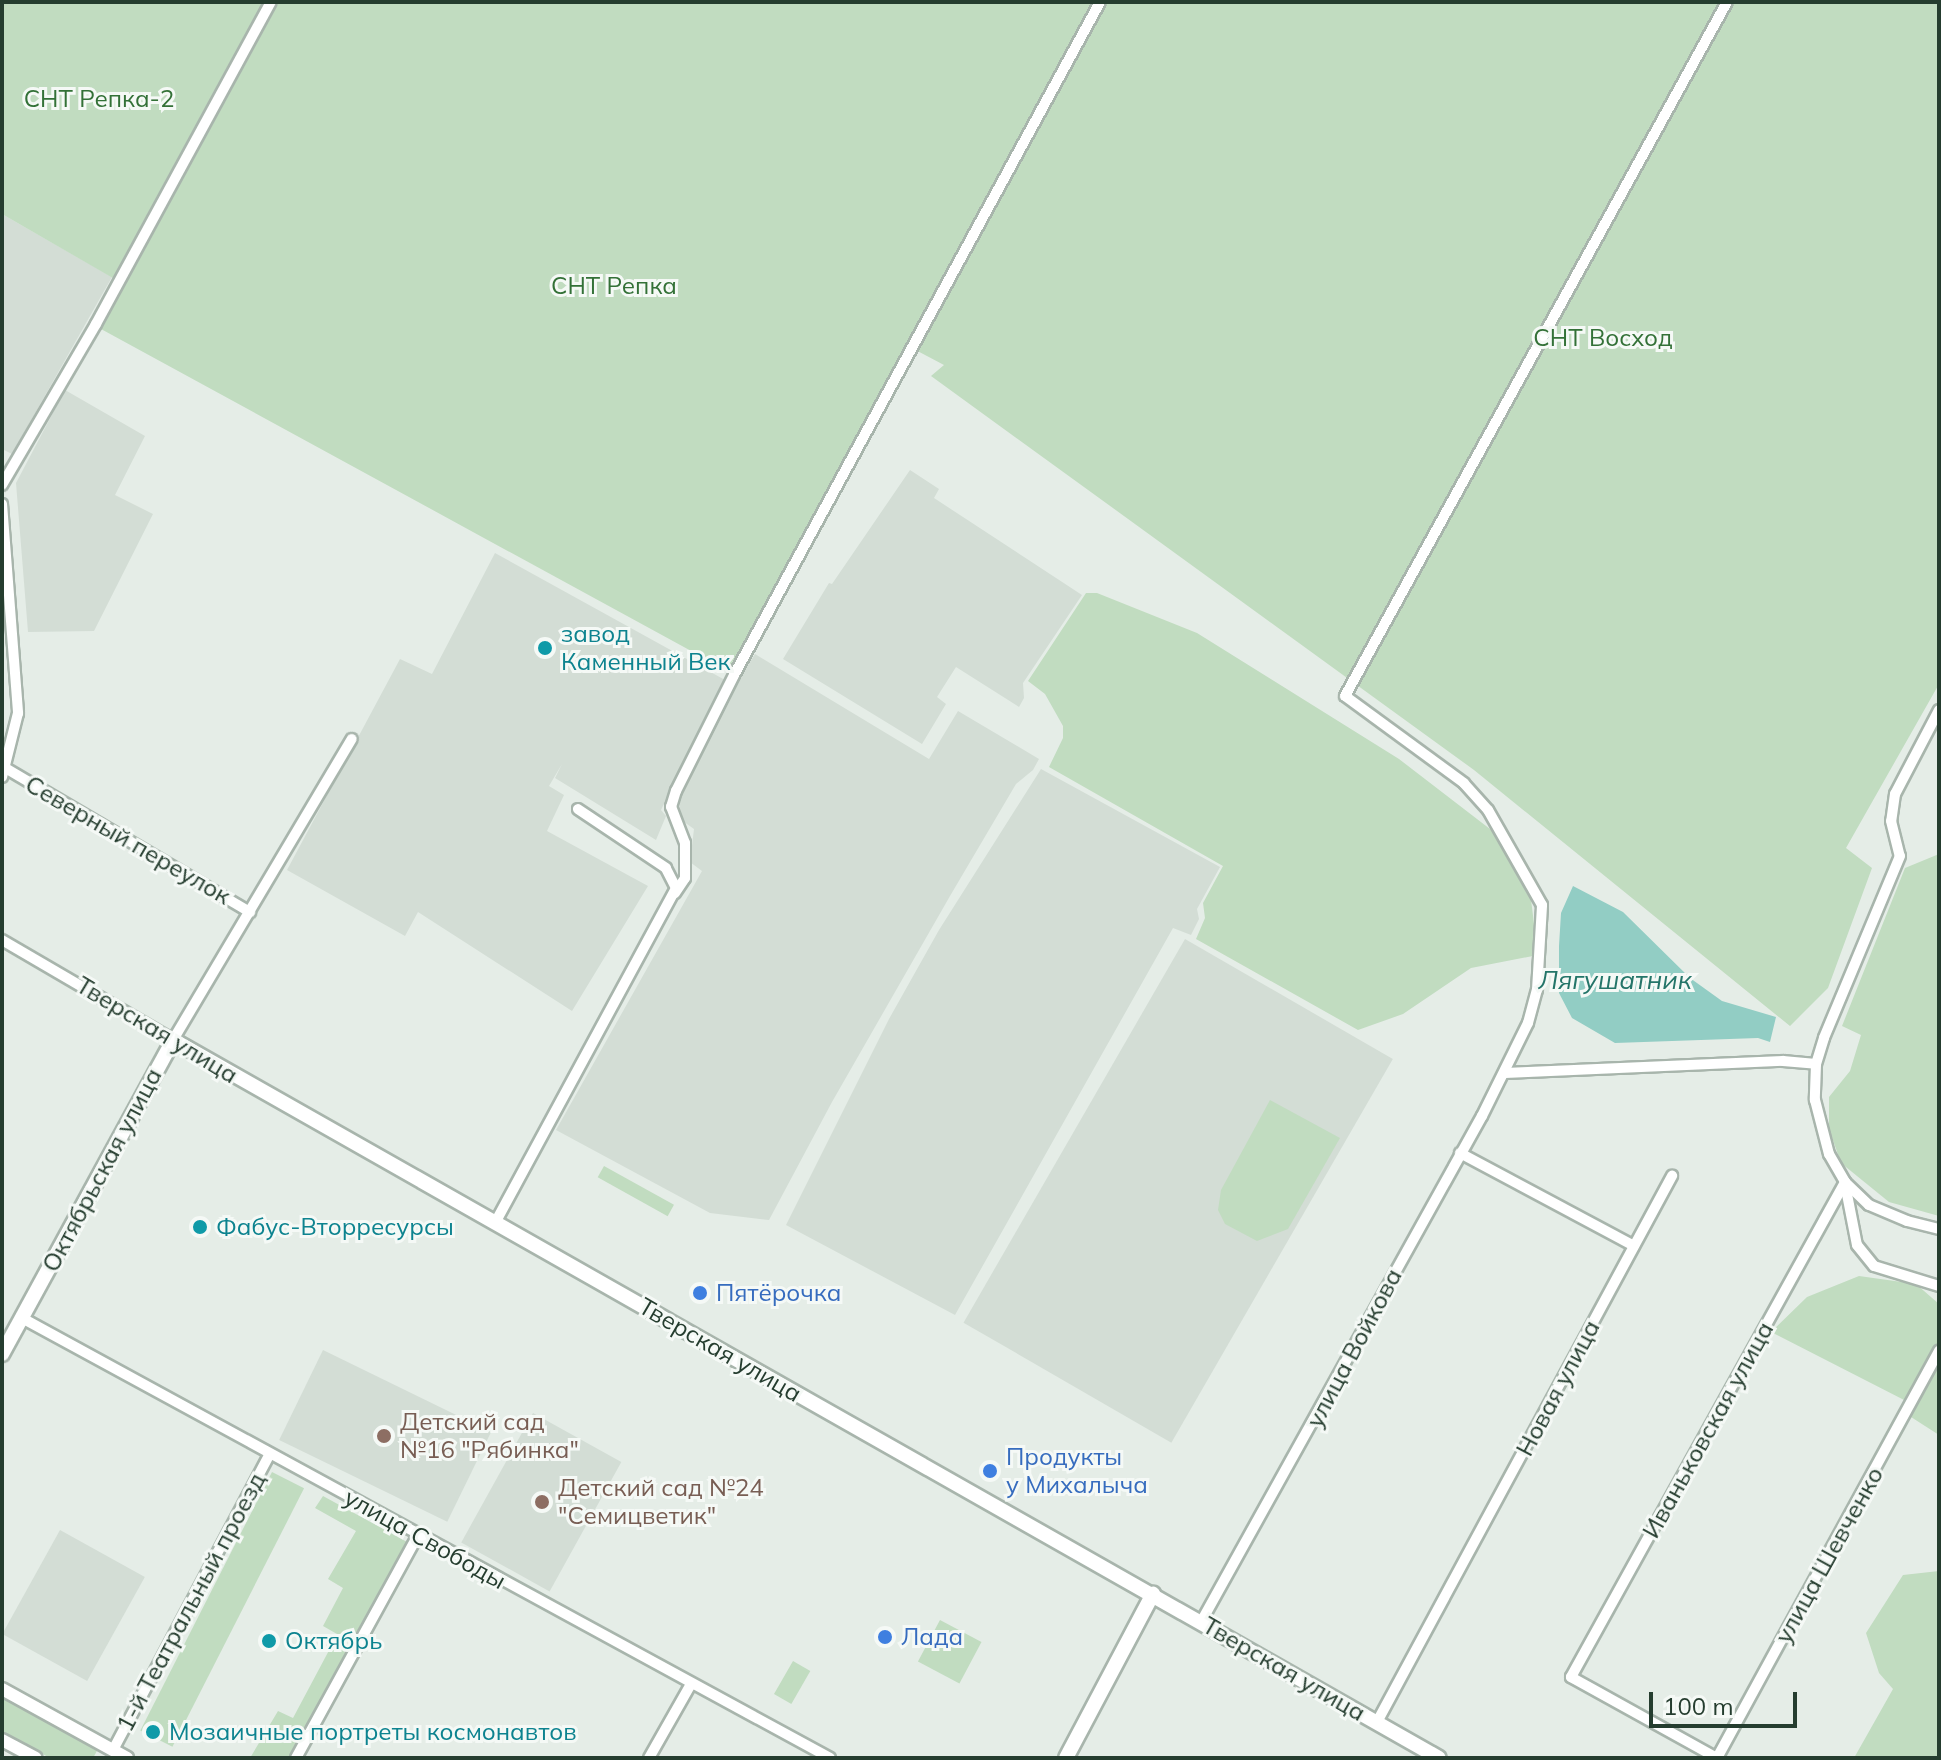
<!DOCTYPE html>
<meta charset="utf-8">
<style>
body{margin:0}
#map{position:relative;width:1941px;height:1760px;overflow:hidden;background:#e5ede7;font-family:Mulish,sans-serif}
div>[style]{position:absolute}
.built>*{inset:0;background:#d3ddd5;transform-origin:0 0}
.green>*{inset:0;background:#c1dcc0;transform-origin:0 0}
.water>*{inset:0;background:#92cdc4}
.roads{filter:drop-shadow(2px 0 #a8b5ac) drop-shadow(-2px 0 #a8b5ac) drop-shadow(0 2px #a8b5ac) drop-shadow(0 -2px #a8b5ac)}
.minor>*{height:10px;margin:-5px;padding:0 5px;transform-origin:5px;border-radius:5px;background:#fff}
.tertiary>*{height:12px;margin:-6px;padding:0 6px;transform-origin:6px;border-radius:6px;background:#fff}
.secondary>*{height:14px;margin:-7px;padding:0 7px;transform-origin:7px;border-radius:7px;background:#fff}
.dots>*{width:22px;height:22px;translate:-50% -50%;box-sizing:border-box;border:4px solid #f5f9f6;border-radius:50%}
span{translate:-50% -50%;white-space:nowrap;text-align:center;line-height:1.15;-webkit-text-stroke:6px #f5f9f6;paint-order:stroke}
.park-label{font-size:24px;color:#337137}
.culture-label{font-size:24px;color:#0d838f}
.left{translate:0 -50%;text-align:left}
.street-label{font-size:24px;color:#253d2f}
.shop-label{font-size:24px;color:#366cbe}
.education-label{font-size:24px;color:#785e54}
.water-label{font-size:26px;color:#247569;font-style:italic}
.frame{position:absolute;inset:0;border:4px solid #253d2f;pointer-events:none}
.scale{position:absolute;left:1649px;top:1692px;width:148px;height:36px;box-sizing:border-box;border:4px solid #253d2f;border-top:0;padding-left:10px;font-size:24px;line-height:28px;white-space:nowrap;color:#253d2f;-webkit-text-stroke:6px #f5f9f6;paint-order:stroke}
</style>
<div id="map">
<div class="built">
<div style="clip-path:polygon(2px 214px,112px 277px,12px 454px,2px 449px)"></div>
<div style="clip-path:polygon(65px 390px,145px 436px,115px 495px,153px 514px,94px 631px,28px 632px,16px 483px)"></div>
<div style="clip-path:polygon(910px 470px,939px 489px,934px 498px,1082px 595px,1023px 683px,1024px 698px,1019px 707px,956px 667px,937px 697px,946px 704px,922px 744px,783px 659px,829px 583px,832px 584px)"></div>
<div style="clip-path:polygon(495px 553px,725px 680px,661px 810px,666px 816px,656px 840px,555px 778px,562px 764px,549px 786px,564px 795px,547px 831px,648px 886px,572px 1011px,418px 912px,405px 936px,287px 870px,400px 659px,432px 674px)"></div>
<div style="clip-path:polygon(755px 654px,929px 759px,958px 711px,1039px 759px,1033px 770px,1016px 784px,950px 896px,832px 1102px,769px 1220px,710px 1213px,556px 1130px,702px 871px,690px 862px,694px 829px,680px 819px,679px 799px,734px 687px)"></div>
<div style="clip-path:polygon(1041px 769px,1220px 867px,1197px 909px,1199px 919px,1191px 935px,1173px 928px,955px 1315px,786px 1225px,889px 1019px,939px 930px)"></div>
<div style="left:1185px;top:939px;width:240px;height:443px;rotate:30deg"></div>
<div style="left:323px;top:1350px;width:187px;height:100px;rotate:26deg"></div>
<div style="left:533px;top:1413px;width:101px;height:148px;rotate:29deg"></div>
<div style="left:60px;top:1530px;width:97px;height:119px;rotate:29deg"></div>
</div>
<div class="green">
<div style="clip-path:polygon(2px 2px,1939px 2px,1939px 684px,1846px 848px,1872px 868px,1828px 988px,1790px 1026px,1474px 770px,931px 376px,944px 365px,908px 346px,749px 641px,726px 670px,101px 329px,125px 285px,2px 214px)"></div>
<div style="clip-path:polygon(1086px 593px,1097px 593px,1197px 633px,1399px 759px,1503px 839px,1529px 884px,1538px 955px,1471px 968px,1403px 1014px,1358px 1030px,1196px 939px,1205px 918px,1203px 903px,1223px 866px,1049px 767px,1063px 738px,1063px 726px,1045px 694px,1028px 681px)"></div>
<div style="clip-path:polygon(1939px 854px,1939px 1216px,1889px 1202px,1841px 1163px,1829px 1129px,1829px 1097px,1850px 1071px,1861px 1035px,1842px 1026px,1905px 868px)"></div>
<div style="clip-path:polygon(1270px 1100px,1340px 1138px,1288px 1229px,1257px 1241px,1225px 1224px,1218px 1210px,1221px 1190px)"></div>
<div style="left:604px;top:1166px;width:80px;height:13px;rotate:29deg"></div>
<div style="clip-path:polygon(1859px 1276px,1916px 1284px,1939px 1304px,1939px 1435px,1911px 1417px,1908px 1402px,1771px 1332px,1807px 1297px)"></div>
<div style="left:272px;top:1472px;width:36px;height:290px;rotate:27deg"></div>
<div style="clip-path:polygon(323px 1496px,407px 1542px,351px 1642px,323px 1626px,343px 1588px,328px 1579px,356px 1531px,315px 1508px)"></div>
<div style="clip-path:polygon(1939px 1571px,1939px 1758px,1854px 1758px,1893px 1689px,1879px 1673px,1866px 1633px,1903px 1575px)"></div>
<div style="left:940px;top:1620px;width:47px;height:47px;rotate:28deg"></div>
<div style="clip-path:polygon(334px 1641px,349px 1650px,288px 1758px,250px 1758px,278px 1711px,293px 1718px)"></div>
<div style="left:793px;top:1661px;width:20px;height:38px;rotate:30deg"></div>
<div style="clip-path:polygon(2px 1696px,98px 1749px,93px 1758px,50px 1758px,2px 1732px)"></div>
</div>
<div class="water">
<div style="clip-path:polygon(1573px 886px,1623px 912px,1690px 978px,1722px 1001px,1776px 1017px,1770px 1042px,1758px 1038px,1615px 1043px,1572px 1018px,1559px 993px,1559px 946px,1561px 913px)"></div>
</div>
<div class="roads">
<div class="minor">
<div style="left:2px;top:485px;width:186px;rotate:-59.7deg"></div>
<div style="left:96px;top:324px;width:366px;rotate:-61.5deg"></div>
<div style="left:2px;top:504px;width:210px;rotate:85.6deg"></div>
<div style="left:18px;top:713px;width:66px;rotate:104deg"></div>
<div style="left:1939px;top:710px;width:95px;rotate:117.6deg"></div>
<div style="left:1895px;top:794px;width:27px;rotate:98deg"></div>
<div style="left:1891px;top:821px;width:36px;rotate:76deg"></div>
<div style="left:1900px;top:856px;width:197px;rotate:112.7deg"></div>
<div style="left:1824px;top:1038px;width:27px;rotate:107deg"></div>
<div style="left:1816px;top:1064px;width:36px;rotate:92deg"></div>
<div style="left:1815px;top:1100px;width:56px;rotate:75.5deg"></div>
<div style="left:1829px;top:1154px;width:32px;rotate:60deg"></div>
<div style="left:1845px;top:1182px;width:33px;rotate:44deg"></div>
<div style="left:1869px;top:1205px;width:41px;rotate:22.8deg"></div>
<div style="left:1907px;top:1221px;width:33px;rotate:14deg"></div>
<div style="left:2px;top:766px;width:288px;rotate:30.5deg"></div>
<div style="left:675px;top:893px;width:18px;rotate:-56deg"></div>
<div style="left:685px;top:878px;width:35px;rotate:-90deg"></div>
<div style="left:685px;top:843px;width:39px;rotate:-111deg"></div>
<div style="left:671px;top:807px;width:17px;rotate:-73deg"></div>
<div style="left:676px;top:791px;width:130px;rotate:-63.4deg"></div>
<div style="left:734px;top:675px;width:766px;rotate:-61.46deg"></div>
<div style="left:2px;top:940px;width:198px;rotate:30.3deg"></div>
<div style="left:173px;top:1040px;width:350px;rotate:-59.3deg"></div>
<div style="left:1505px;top:1073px;width:278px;rotate:-2.5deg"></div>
<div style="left:1783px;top:1061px;width:33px;rotate:5deg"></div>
<div style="left:1460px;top:1153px;width:197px;rotate:28.1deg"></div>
<div style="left:1845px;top:1184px;width:62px;rotate:78.9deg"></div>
<div style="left:1857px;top:1245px;width:27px;rotate:51deg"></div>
<div style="left:1874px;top:1266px;width:68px;rotate:17.1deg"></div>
<div style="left:495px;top:1223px;width:381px;rotate:-61.6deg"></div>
<div style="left:676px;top:888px;width:22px;rotate:-117deg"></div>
<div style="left:666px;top:868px;width:106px;rotate:-146.2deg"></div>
<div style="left:22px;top:1318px;width:920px;rotate:28.57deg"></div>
<div style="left:1201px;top:1622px;width:579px;rotate:-60.96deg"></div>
<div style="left:1482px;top:1116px;width:104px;rotate:-63.7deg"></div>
<div style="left:1528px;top:1023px;width:34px;rotate:-75deg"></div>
<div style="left:1537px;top:990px;width:85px;rotate:-86.6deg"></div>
<div style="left:1542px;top:905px;width:109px;rotate:-119.6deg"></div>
<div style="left:1488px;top:810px;width:36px;rotate:-132deg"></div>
<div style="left:1464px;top:783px;width:147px;rotate:-143.8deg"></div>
<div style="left:1345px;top:696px;width:792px;rotate:-61.17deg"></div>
<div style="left:1377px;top:1722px;width:621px;rotate:-61.62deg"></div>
<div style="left:113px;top:1750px;width:334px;rotate:-62.1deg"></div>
<div style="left:296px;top:1758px;width:254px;rotate:-61.3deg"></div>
<div style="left:649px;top:1758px;width:85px;rotate:-60.4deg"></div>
<div style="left:1717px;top:1758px;width:167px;rotate:-151deg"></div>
<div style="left:1571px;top:1677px;width:566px;rotate:-61.03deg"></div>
<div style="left:1717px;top:1758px;width:464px;rotate:-61.4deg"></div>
</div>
<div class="tertiary">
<div style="left:2px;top:1689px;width:143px;rotate:28.9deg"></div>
<div style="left:2px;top:1740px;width:38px;rotate:28deg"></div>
</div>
<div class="secondary">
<div style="left:2px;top:1354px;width:358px;rotate:-61.4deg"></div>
<div style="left:173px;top:1040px;width:1455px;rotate:29.56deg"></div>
<div style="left:1066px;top:1758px;width:186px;rotate:-62.1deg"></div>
</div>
</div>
<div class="dots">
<div style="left:545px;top:648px;background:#0f9aa8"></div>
<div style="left:200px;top:1227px;background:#0f9aa8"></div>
<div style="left:700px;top:1293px;background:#3f7fe0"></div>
<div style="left:384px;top:1436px;background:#8d6e63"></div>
<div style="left:990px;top:1471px;background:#3f7fe0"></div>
<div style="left:542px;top:1502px;background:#8d6e63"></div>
<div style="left:885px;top:1637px;background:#3f7fe0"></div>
<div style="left:269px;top:1641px;background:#0f9aa8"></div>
<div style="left:153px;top:1732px;background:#0f9aa8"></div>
</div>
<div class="park-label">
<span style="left:99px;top:99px">СНТ Репка-2</span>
<span style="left:614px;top:286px">СНТ Репка</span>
<span style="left:1603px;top:338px">СНТ Восход</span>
</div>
<div class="culture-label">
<span class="left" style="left:561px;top:648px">завод<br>Каменный Век</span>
<span class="left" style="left:216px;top:1227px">Фабус-Вторресурсы</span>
<span class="left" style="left:285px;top:1641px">Октябрь</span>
<span class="left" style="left:169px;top:1732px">Мозаичные портреты космонавтов</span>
</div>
<div class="street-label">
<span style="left:128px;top:840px;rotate:30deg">Северный переулок</span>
<span style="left:157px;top:1030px;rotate:31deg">Тверская улица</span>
<span style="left:102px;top:1170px;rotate:-62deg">Октябрьская улица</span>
<span style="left:1354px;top:1348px;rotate:-62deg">улица Войкова</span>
<span style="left:720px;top:1350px;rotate:30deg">Тверская улица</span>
<span style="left:1558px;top:1388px;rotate:-62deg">Новая улица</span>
<span style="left:1708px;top:1430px;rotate:-61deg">Иваньковская улица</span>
<span style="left:425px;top:1539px;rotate:29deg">улица Свободы</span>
<span style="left:1829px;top:1555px;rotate:-61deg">улица Шевченко</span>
<span style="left:191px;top:1602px;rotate:-62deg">1-й Театральный проезд</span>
<span style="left:1284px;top:1669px;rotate:30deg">Тверская улица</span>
</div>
<div class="shop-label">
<span class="left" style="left:716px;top:1293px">Пятёрочка</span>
<span class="left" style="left:1006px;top:1471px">Продукты<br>у Михалыча</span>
<span class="left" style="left:901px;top:1637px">Лада</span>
</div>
<div class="education-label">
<span class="left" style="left:400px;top:1436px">Детский сад<br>№16 "Рябинка"</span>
<span class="left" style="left:558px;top:1502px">Детский сад №24<br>"Семицветик"</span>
</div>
<div class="water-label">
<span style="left:1615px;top:980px">Лягушатник</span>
</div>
<div class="frame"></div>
<div class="scale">100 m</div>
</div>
